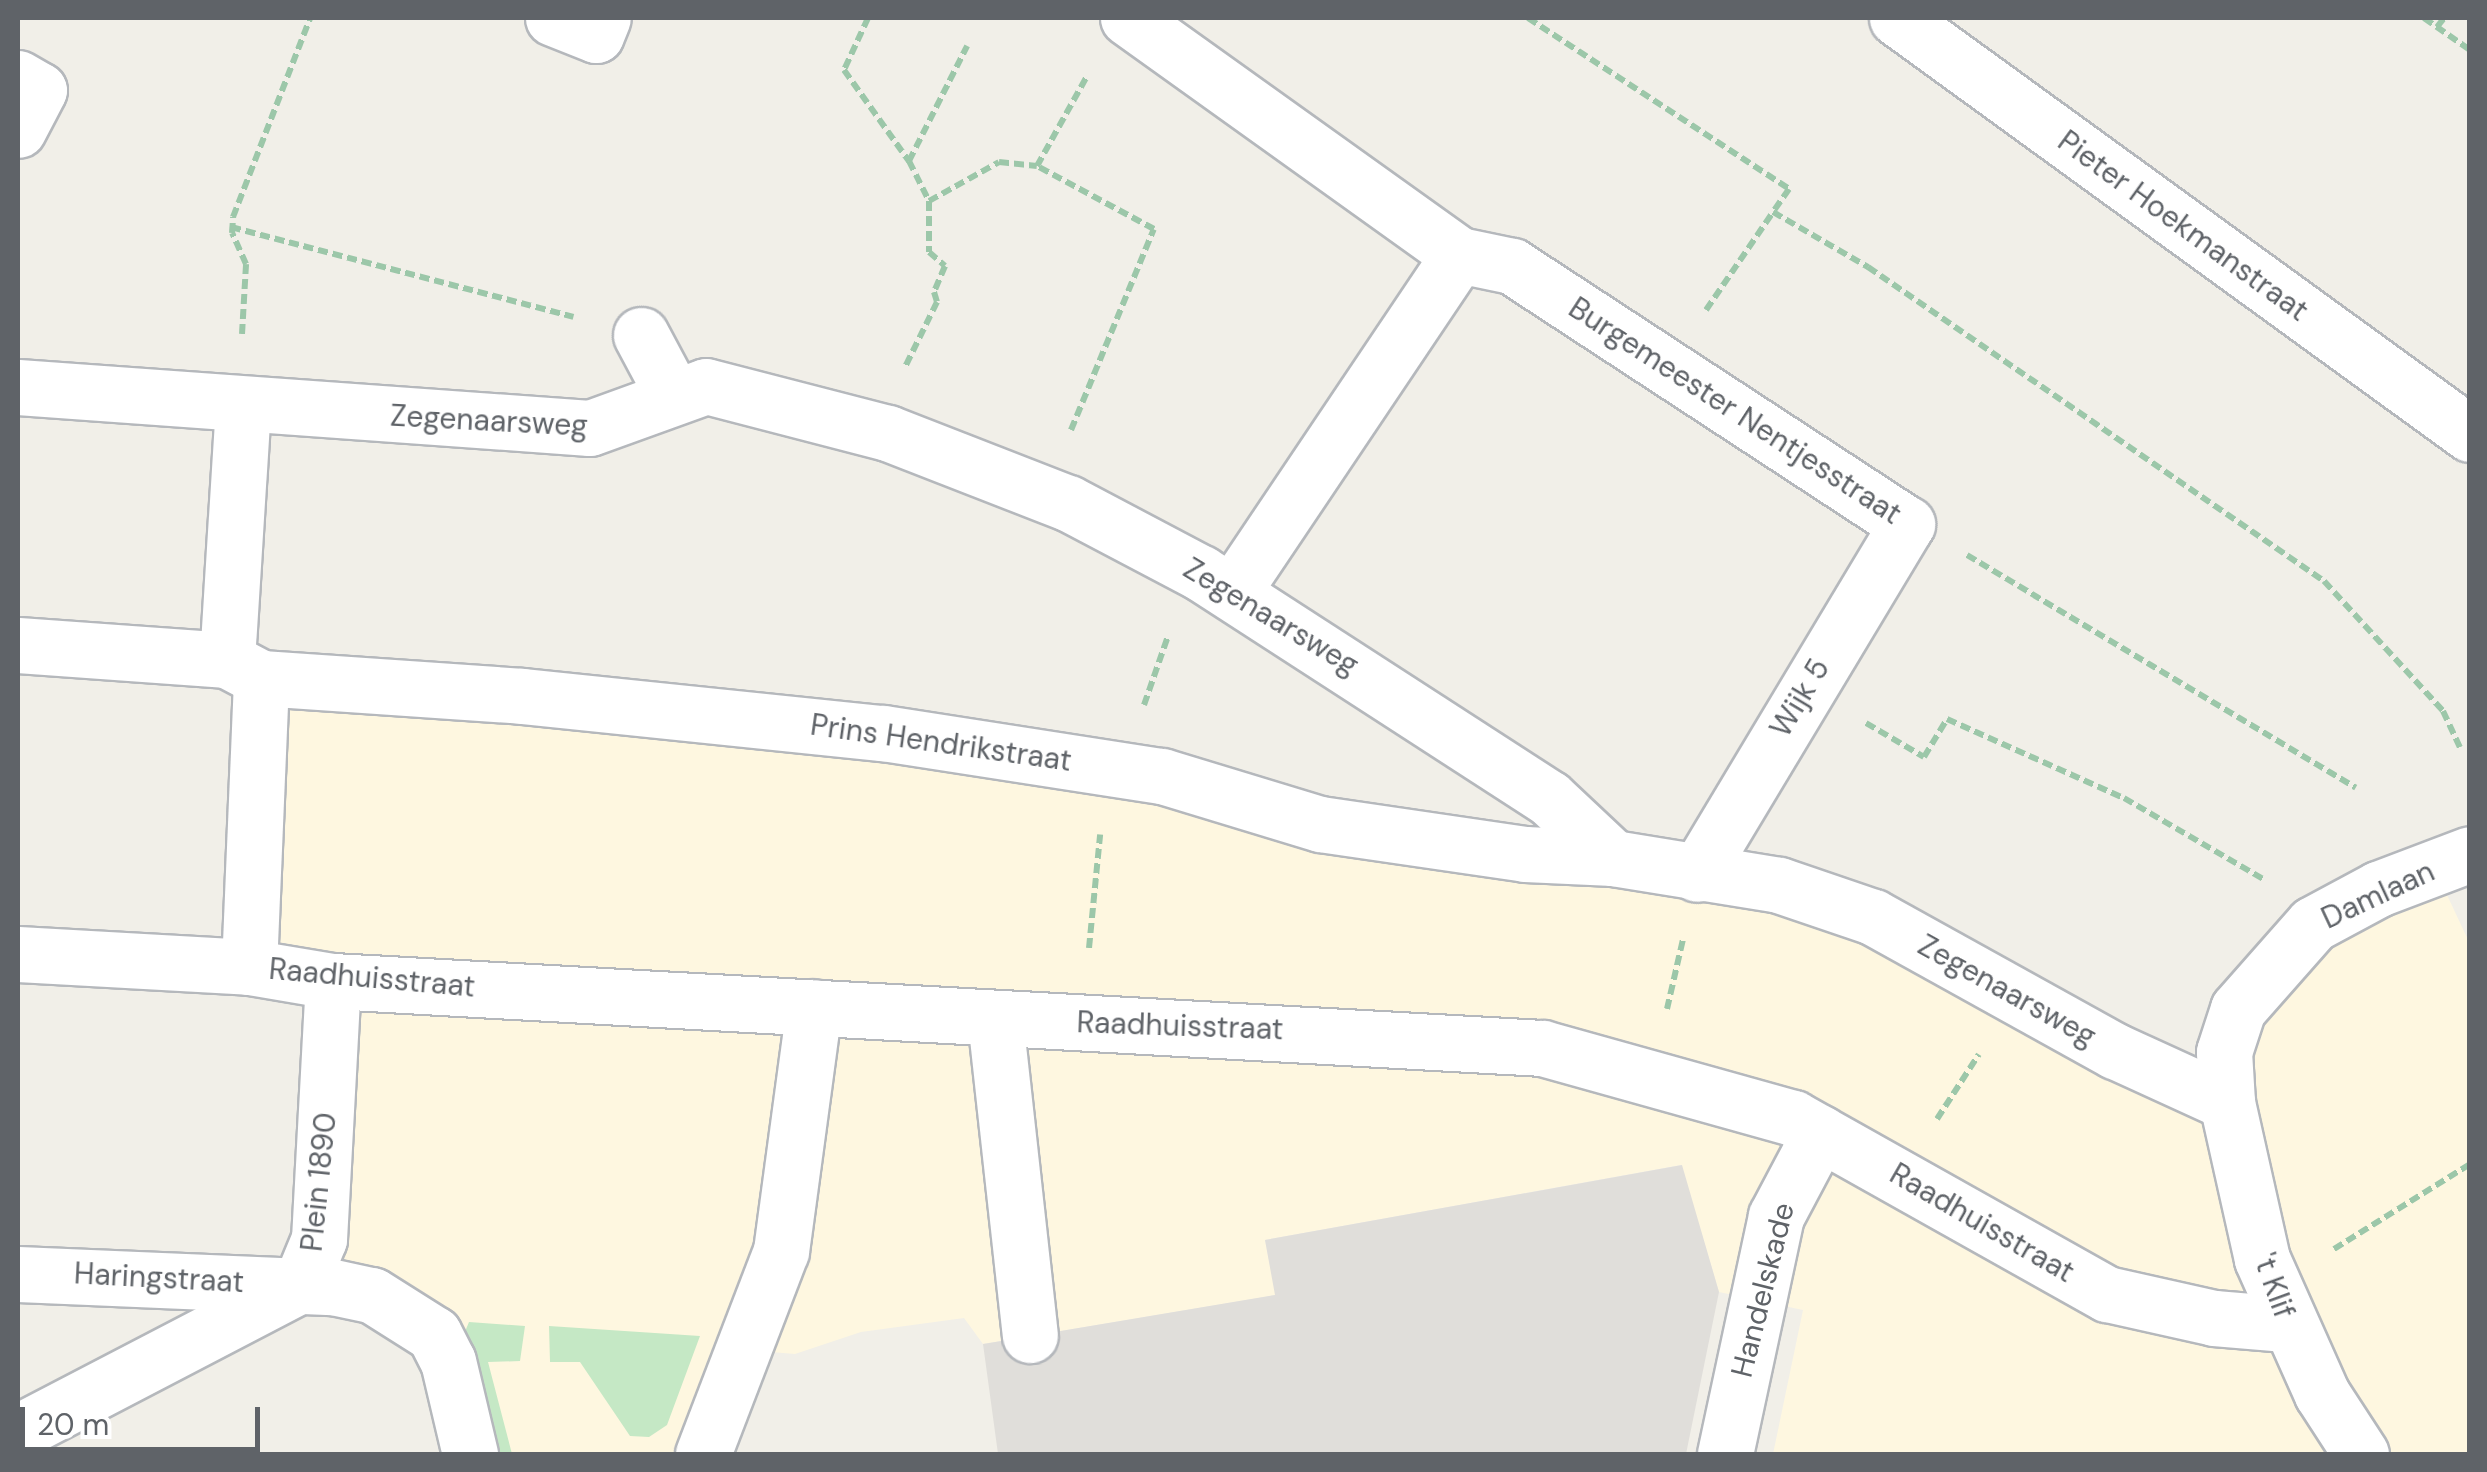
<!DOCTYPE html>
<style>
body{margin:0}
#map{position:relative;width:2487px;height:1472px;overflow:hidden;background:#f1efe8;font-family:"DM Sans",sans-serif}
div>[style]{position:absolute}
.commercial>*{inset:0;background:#fef7e0}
.industrial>*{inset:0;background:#e0deda}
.green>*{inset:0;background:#c5e8c5}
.path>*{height:6px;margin-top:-3px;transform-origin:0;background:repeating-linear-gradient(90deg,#9cc7a9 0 10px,transparent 0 15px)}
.roads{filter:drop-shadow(2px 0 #b5b8bc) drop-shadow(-2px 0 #b5b8bc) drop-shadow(0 2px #b5b8bc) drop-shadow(0 -2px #b5b8bc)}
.minor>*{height:55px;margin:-27.5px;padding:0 27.5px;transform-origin:27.5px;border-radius:27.5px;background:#fff}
span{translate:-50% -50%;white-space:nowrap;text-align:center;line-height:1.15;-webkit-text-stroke:8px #fff;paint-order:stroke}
.street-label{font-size:30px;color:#5f6368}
.frame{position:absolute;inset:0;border:20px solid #5f6368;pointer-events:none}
.scale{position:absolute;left:20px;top:1407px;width:240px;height:45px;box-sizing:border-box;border:5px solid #5f6368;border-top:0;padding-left:12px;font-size:30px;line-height:35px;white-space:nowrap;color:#5f6368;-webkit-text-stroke:8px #fff;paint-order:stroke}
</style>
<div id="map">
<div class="commercial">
<div style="clip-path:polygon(261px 678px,318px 681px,1729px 879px,2226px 1101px,2238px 1009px,2434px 867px,2469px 942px,2469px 1454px,1773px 1454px,1803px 1310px,1719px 1292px,1681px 1165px,1265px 1240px,1276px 1295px,983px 1344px,964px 1318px,861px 1332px,795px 1354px,746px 1350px,703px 1454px,470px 1454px,448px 1361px,333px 1287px,333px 982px,249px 967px)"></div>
</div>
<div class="industrial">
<div style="clip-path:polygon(1682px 1165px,1719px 1292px,1686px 1454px,998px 1454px,983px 1344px,1275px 1295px,1265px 1240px)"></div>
</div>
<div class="green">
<div style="clip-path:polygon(469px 1322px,525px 1326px,520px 1361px,488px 1362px,512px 1454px,493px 1454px,464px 1334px)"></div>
<div style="clip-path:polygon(549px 1326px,700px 1336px,667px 1425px,649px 1437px,630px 1436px,580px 1362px,550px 1362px)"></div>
</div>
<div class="path">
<div style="left:868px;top:18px;width:57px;rotate:114.8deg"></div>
<div style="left:844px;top:70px;width:112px;rotate:54.5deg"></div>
<div style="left:909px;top:161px;width:45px;rotate:63.4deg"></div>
<div style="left:929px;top:201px;width:51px;rotate:90deg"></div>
<div style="left:929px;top:252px;width:21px;rotate:41deg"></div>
<div style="left:945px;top:266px;width:28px;rotate:113deg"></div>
<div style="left:934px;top:292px;width:10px;rotate:73deg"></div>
<div style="left:937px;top:302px;width:72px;rotate:116.2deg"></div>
<div style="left:1528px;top:18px;width:312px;rotate:33.2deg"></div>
<div style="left:1789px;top:189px;width:28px;rotate:125deg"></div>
<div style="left:1773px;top:212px;width:110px;rotate:30.1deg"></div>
<div style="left:1868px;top:267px;width:554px;rotate:34.55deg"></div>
<div style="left:2324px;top:581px;width:176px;rotate:47.5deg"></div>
<div style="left:2443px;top:711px;width:40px;rotate:65deg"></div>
<div style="left:2424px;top:18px;width:56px;rotate:34.8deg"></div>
<div style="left:2437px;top:27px;width:11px;rotate:-52deg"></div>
<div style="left:909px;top:161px;width:129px;rotate:-63.2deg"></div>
<div style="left:929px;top:201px;width:80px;rotate:-29.1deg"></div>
<div style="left:999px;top:162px;width:38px;rotate:6deg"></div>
<div style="left:231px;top:227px;width:354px;rotate:14.7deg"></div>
<div style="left:1706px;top:310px;width:119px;rotate:-55.6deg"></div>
<div style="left:242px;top:334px;width:70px;rotate:-86.7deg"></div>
<div style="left:246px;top:264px;width:34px;rotate:-114deg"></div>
<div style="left:232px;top:233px;width:16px;rotate:-86deg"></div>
<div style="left:233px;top:217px;width:213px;rotate:-68.8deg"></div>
<div style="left:1071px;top:430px;width:217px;rotate:-67.6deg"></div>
<div style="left:1154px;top:229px;width:133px;rotate:-151.7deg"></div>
<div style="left:1037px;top:166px;width:103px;rotate:-60.9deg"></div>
<div style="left:1967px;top:555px;width:453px;rotate:30.9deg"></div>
<div style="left:1144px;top:705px;width:73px;rotate:-70.8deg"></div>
<div style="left:1866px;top:723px;width:67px;rotate:30.4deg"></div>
<div style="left:1924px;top:757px;width:44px;rotate:-58.8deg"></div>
<div style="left:1947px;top:719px;width:194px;rotate:24.1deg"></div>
<div style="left:2124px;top:798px;width:161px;rotate:30.2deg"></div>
<div style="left:1089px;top:948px;width:114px;rotate:-84.4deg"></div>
<div style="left:1667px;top:1009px;width:72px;rotate:-77.1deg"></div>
<div style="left:1937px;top:1119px;width:77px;rotate:-57.1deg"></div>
<div style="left:2334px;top:1249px;width:160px;rotate:-32deg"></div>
</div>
<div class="roads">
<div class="minor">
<div style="left:553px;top:18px;width:46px;rotate:21.6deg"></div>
<div style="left:596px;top:35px;width:18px;rotate:-68deg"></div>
<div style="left:1128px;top:18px;width:407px;rotate:35.6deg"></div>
<div style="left:1459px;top:255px;width:54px;rotate:11.7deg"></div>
<div style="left:1512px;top:266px;width:472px;rotate:33.2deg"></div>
<div style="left:1907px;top:524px;width:408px;rotate:121deg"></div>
<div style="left:1897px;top:18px;width:708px;rotate:35.98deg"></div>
<div style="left:18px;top:78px;width:24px;rotate:30deg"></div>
<div style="left:39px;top:90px;width:45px;rotate:117.7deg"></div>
<div style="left:641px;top:335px;width:66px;rotate:61.9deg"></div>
<div style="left:18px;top:387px;width:573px;rotate:4.1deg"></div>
<div style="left:590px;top:428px;width:123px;rotate:-19.9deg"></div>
<div style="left:706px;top:386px;width:188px;rotate:14.5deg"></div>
<div style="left:888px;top:433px;width:193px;rotate:21.3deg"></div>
<div style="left:1068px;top:503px;width:150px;rotate:27.8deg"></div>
<div style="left:1201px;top:573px;width:414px;rotate:32.9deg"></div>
<div style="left:1549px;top:798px;width:88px;rotate:43.2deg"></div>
<div style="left:1613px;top:858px;width:168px;rotate:9.2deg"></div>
<div style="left:1779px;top:885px;width:99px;rotate:18.8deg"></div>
<div style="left:1873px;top:917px;width:277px;rotate:29deg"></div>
<div style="left:2115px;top:1051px;width:123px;rotate:24.5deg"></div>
<div style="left:1233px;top:591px;width:405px;rotate:-56.1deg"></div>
<div style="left:18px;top:645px;width:210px;rotate:4.1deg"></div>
<div style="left:227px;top:660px;width:38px;rotate:28deg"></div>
<div style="left:261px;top:678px;width:262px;rotate:3.9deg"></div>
<div style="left:522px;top:696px;width:363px;rotate:5.9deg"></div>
<div style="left:883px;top:733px;width:282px;rotate:8.8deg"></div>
<div style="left:1162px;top:776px;width:165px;rotate:16.9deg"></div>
<div style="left:1320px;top:824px;width:207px;rotate:8.3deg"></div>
<div style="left:1525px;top:854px;width:88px;rotate:2.6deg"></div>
<div style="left:227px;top:660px;width:253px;rotate:-86.4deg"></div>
<div style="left:18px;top:954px;width:231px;rotate:3.2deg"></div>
<div style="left:249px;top:967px;width:85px;rotate:9.5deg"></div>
<div style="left:333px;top:981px;width:1211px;rotate:3.17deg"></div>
<div style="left:1542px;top:1048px;width:261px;rotate:15.6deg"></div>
<div style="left:1793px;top:1118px;width:360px;rotate:29.3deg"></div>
<div style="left:2107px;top:1294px;width:110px;rotate:12.6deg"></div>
<div style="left:2214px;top:1318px;width:72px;rotate:4.8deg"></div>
<div style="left:249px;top:967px;width:289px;rotate:-87.6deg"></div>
<div style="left:995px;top:1019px;width:318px;rotate:83.7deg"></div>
<div style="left:18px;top:1274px;width:315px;rotate:2.4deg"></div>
<div style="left:333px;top:1287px;width:40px;rotate:12deg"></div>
<div style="left:372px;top:1295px;width:73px;rotate:32.2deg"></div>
<div style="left:434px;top:1334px;width:30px;rotate:63deg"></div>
<div style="left:448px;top:1361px;width:96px;rotate:76.7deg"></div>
<div style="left:18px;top:1432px;width:318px;rotate:-27.5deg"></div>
<div style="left:300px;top:1285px;width:50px;rotate:-67.6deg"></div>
<div style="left:319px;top:1239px;width:258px;rotate:-86.9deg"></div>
<div style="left:703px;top:1454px;width:217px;rotate:-69deg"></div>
<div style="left:781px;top:1251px;width:246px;rotate:-82.3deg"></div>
<div style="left:1725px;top:1454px;width:243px;rotate:-77.9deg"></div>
<div style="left:1776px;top:1216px;width:94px;rotate:-62.1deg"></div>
<div style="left:2361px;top:1454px;width:72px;rotate:-123deg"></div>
<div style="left:2322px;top:1394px;width:148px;rotate:-114deg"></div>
<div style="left:2262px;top:1259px;width:161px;rotate:-102.6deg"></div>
<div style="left:2227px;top:1102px;width:50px;rotate:-93.4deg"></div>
<div style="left:2224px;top:1052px;width:45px;rotate:-72deg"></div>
<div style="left:2238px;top:1009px;width:113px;rotate:-48.6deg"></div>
<div style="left:2313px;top:924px;width:74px;rotate:-28.3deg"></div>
<div style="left:2378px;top:889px;width:98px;rotate:-20.8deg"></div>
</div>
</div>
<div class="street-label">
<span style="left:2183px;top:226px;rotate:36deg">Pieter Hoekmanstraat</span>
<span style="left:1735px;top:411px;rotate:33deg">Burgemeester Nentjesstraat</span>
<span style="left:489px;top:421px;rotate:3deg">Zegenaarsweg</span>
<span style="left:1271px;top:617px;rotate:31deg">Zegenaarsweg</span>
<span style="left:1800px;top:698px;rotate:-59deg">Wijk 5</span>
<span style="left:941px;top:743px;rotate:8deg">Prins Hendrikstraat</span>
<span style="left:2378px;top:895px;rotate:-25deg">Damlaan</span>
<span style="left:372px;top:978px;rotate:5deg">Raadhuisstraat</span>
<span style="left:2007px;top:991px;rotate:29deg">Zegenaarsweg</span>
<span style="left:1180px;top:1026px;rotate:2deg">Raadhuisstraat</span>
<span style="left:319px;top:1182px;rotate:-84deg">Plein 1890</span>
<span style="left:1982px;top:1223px;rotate:30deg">Raadhuisstraat</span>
<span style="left:159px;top:1278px;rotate:3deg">Haringstraat</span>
<span style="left:2274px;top:1286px;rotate:70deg">'t Klif</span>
<span style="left:1763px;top:1290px;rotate:-76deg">Handelskade</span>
</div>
<div class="frame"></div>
<div class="scale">20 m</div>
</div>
